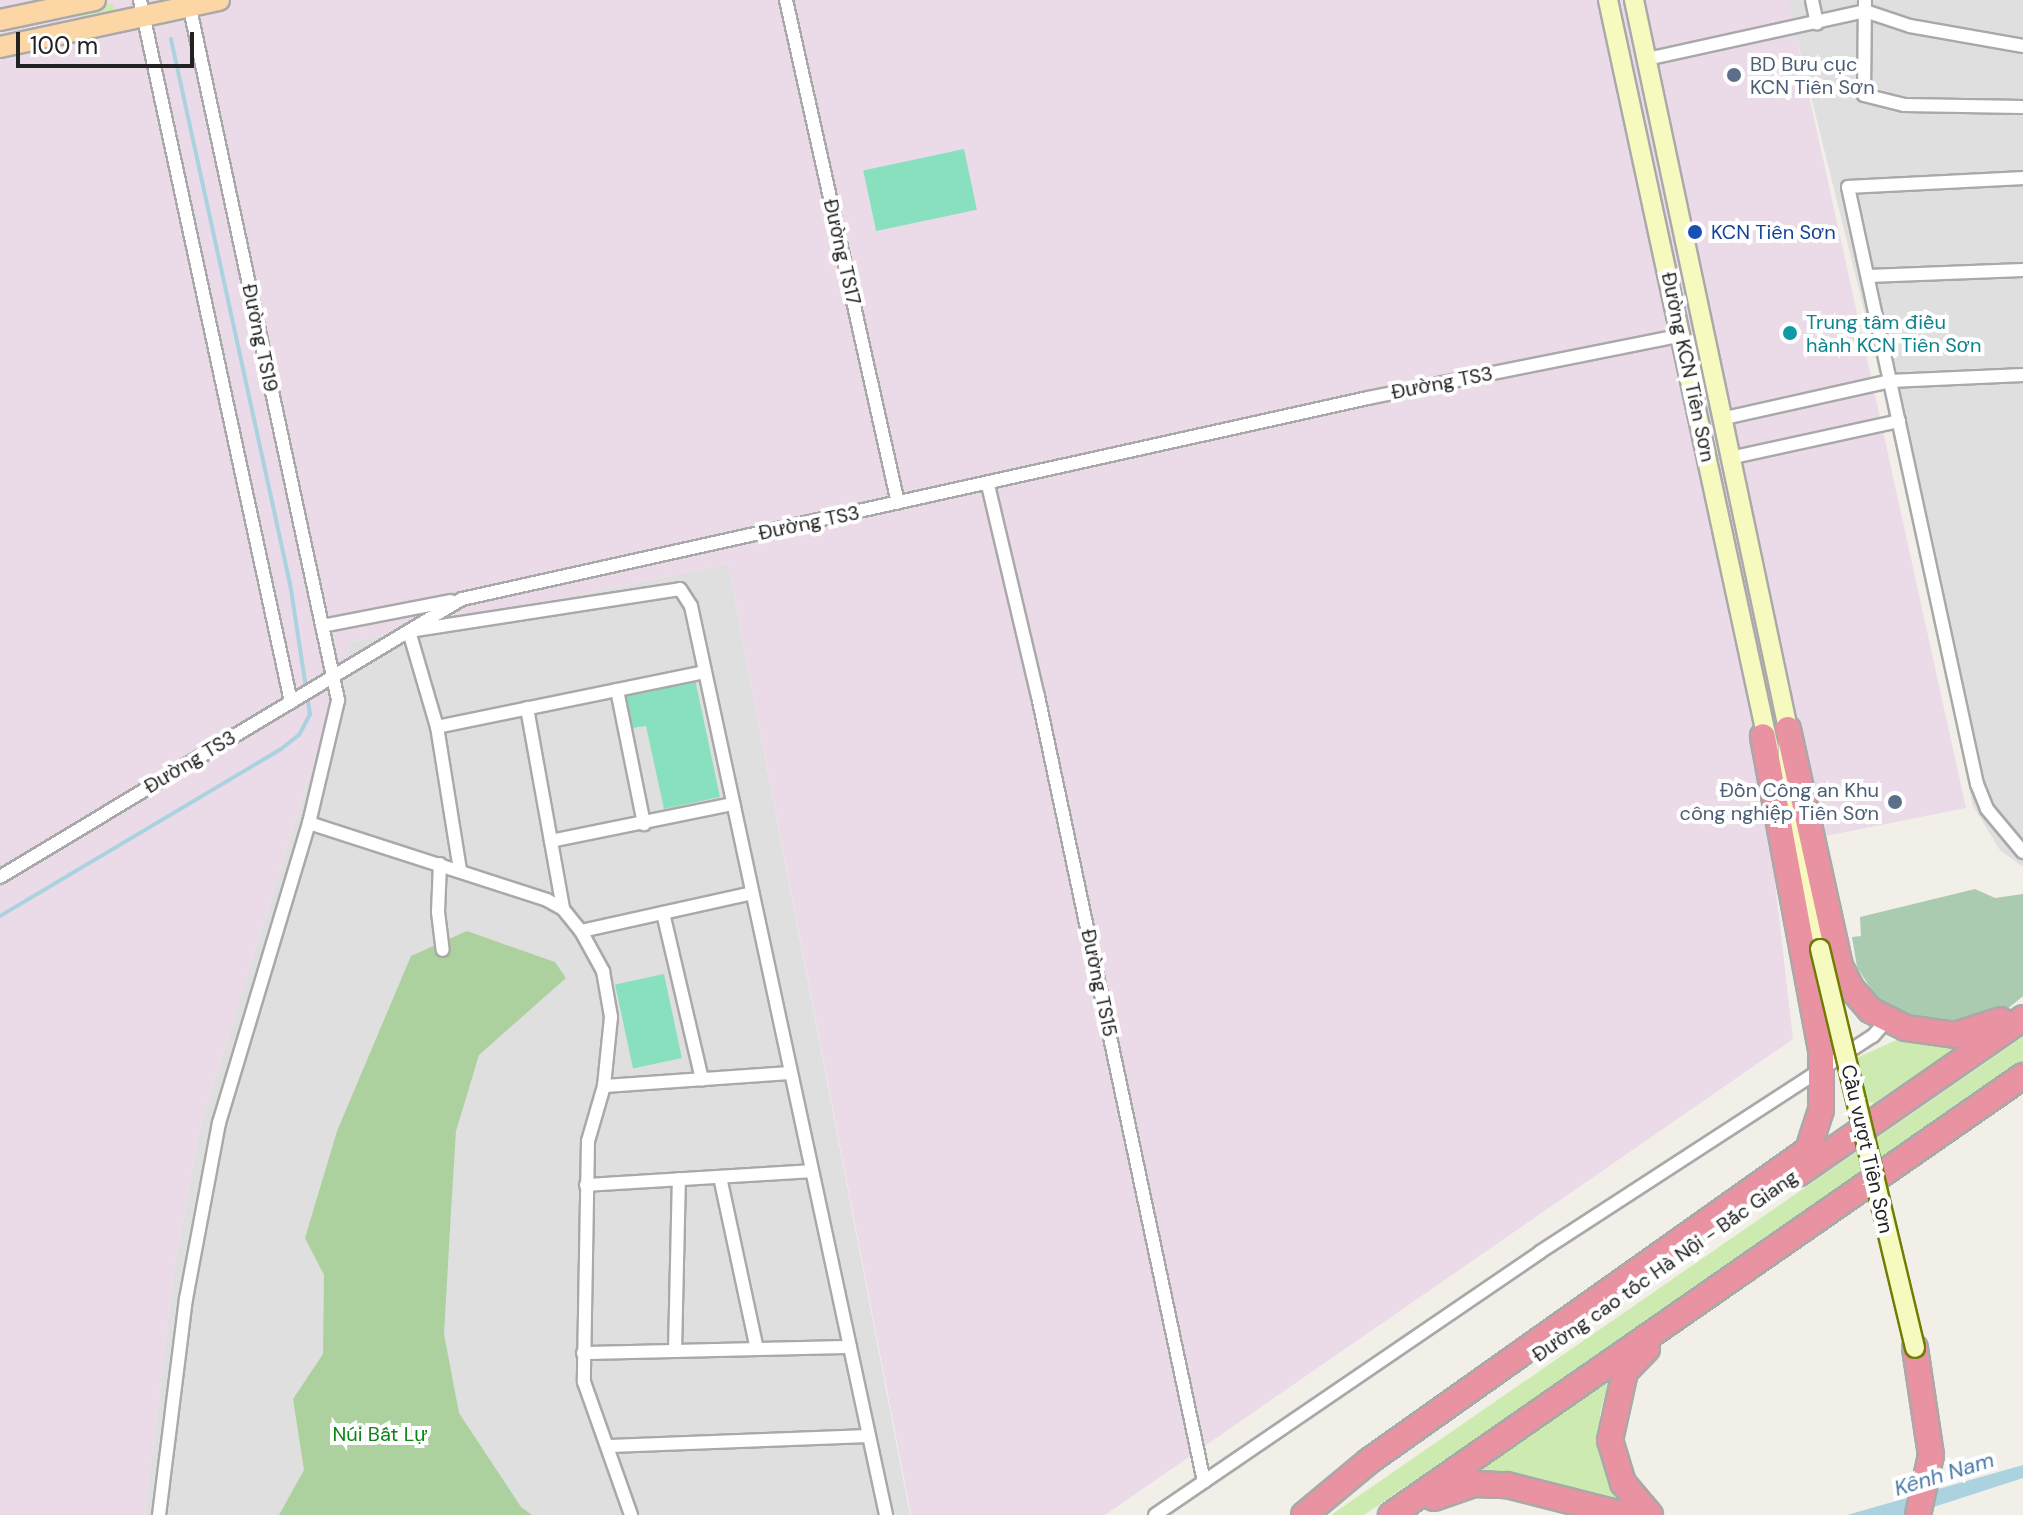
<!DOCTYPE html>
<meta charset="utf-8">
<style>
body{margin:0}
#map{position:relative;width:2023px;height:1515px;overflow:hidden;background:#f2efe9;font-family:"DM Sans",sans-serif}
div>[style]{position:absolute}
.residential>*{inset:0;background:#e0dfdf}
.industrial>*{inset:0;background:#ebdbe8}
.grass>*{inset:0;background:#cdebb0;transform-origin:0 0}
.forest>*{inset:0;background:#add19e}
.cemetery>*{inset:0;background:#aacbaf}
.pitch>*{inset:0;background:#88e0be;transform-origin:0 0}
.water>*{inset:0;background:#aad3df}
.stream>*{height:4px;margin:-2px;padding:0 2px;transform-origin:2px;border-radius:2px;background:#aad3df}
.roads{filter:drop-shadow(2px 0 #a9a9a9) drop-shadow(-2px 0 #a9a9a9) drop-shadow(0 2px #a9a9a9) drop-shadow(0 -2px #a9a9a9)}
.street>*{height:12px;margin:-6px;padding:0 6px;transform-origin:6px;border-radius:6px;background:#fff}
.secondary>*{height:18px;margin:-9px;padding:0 9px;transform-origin:9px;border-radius:9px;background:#f7fabf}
.primary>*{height:20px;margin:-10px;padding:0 10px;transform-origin:10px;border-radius:10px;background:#fcd6a4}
.highway>*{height:24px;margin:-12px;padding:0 12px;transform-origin:12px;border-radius:12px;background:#e892a2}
.bridges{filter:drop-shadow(2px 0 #707d05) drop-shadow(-2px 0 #707d05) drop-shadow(0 2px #707d05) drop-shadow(0 -2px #707d05)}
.secondary-bridge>*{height:18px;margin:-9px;padding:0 9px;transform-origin:9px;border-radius:9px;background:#f7fabf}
.dots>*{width:22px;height:22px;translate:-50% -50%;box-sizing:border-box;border:4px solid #fff;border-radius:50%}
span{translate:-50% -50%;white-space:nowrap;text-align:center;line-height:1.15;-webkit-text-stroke:8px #fff;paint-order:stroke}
.service-label{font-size:20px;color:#4e5e75}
.left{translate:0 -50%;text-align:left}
.right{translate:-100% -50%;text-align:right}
.transit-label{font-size:20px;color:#164399}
.street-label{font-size:20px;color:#222}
.culture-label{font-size:20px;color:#0d838f}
.park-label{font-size:20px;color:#0c8416}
.water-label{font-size:22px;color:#4a7aab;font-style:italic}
.scale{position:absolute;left:16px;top:32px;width:178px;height:36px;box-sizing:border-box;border:4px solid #222;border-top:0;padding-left:10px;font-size:24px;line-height:28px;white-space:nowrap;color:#222;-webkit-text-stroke:6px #fff;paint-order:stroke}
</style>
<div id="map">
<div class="residential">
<div style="clip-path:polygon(1787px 0,2023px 0,2023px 867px,2000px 850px,1973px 806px,1874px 350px)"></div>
<div style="clip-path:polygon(728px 564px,910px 1515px,145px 1515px,174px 1271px,199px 1131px,351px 642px)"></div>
</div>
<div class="industrial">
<div style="clip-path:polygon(0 0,1788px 0,1966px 808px,1771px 847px,1793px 1039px,1105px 1515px,911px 1515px,728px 564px,351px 642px,199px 1131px,174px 1271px,145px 1515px,0 1515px)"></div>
</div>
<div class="grass">
<div style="left:112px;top:3px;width:8px;height:115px;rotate:67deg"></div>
<div style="clip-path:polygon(2023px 1037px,2023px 1061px,1847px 1184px,1364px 1515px,1331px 1515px)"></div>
<div style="clip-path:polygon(1901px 1038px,1964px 1042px,1874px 1103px,1863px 1102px,1852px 1060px)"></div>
<div style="clip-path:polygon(1612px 1369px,1600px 1414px,1600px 1448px,1627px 1508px,1464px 1478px)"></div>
</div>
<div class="forest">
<div style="clip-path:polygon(467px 931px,555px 962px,566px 978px,479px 1055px,456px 1131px,451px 1212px,444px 1334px,459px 1413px,521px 1507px,532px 1515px,279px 1515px,304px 1470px,293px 1399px,323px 1354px,324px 1275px,305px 1238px,337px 1131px,411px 956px)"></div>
</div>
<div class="cemetery">
<div style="clip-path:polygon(1975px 889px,1995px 898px,2023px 894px,2023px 996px,2005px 1011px,1952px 1024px,1911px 1016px,1876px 997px,1857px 967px,1852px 937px,1861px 936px,1860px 917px)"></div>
</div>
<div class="pitch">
<div style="left:964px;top:149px;width:62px;height:103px;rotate:78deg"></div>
<div style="clip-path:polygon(695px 679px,720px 797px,664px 809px,646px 726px,632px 728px,625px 693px)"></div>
<div style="left:664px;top:974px;width:86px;height:50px;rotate:78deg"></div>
</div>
<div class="water">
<div style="clip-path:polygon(2023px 1465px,2023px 1478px,1909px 1515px,1847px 1515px)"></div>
</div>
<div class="stream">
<div style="left:0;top:916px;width:327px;rotate:-30.7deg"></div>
<div style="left:281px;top:749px;width:23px;rotate:-38deg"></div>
<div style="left:299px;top:735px;width:24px;rotate:-62deg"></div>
<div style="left:310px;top:714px;width:132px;rotate:-98.7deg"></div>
<div style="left:290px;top:584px;width:558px;rotate:-102.32deg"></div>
</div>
<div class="roads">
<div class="street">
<div style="left:140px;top:0;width:718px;rotate:77.86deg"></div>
<div style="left:786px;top:0;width:515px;rotate:77.45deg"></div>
<div style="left:1812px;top:0;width:24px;rotate:78deg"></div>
<div style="left:1865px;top:0;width:95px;rotate:90.6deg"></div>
<div style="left:1864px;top:95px;width:41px;rotate:14deg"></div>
<div style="left:1904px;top:105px;width:119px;rotate:1deg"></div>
<div style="left:1647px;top:59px;width:223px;rotate:-12.4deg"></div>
<div style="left:1865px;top:11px;width:47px;rotate:18.4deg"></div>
<div style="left:1910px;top:26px;width:115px;rotate:10deg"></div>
<div style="left:2023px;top:178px;width:175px;rotate:177.1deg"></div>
<div style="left:1848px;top:187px;width:611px;rotate:77.81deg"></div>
<div style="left:1977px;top:784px;width:27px;rotate:68deg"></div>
<div style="left:1987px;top:809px;width:56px;rotate:50.1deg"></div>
<div style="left:1868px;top:276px;width:155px;rotate:-2.2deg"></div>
<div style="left:1725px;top:418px;width:169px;rotate:-12.6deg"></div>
<div style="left:1890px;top:381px;width:133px;rotate:-2.6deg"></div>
<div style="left:1734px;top:457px;width:169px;rotate:-12.3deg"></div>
<div style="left:988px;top:485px;width:217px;rotate:76.7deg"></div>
<div style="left:1038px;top:696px;width:803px;rotate:78.07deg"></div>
<div style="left:322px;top:626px;width:131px;rotate:-11deg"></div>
<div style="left:617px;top:690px;width:137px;rotate:78.6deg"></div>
<div style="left:527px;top:708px;width:204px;rotate:79.8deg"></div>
<div style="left:437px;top:727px;width:273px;rotate:-11.6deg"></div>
<div style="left:309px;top:823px;width:250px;rotate:17.9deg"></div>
<div style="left:547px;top:900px;width:18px;rotate:29deg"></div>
<div style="left:563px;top:909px;width:28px;rotate:51deg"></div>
<div style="left:581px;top:931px;width:46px;rotate:61.2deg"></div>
<div style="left:603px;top:971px;width:47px;rotate:80.1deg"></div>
<div style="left:611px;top:1017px;width:69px;rotate:95.8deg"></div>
<div style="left:604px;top:1086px;width:57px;rotate:106.2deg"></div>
<div style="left:588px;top:1141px;width:241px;rotate:91deg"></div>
<div style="left:584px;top:1382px;width:141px;rotate:70.5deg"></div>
<div style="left:551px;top:841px;width:186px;rotate:-11.5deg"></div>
<div style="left:440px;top:864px;width:48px;rotate:92.4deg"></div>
<div style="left:438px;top:912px;width:38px;rotate:83deg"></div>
<div style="left:460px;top:870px;width:145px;rotate:-99.1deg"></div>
<div style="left:437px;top:727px;width:100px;rotate:-106.3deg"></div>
<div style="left:409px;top:631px;width:274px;rotate:-8.8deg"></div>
<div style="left:680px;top:589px;width:20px;rotate:57deg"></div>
<div style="left:691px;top:606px;width:930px;rotate:77.89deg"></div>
<div style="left:0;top:877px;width:539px;rotate:-31.04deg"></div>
<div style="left:462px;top:599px;width:928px;rotate:-12.51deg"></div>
<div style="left:1368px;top:398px;width:321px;rotate:-11.3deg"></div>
<div style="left:663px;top:913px;width:171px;rotate:76.8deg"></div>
<div style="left:581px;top:931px;width:175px;rotate:-12.5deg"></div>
<div style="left:604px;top:1086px;width:187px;rotate:-4deg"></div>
<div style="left:720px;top:1177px;width:176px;rotate:77.9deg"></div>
<div style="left:586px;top:1185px;width:226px;rotate:-3.5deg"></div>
<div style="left:675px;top:1351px;width:172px;rotate:-88.7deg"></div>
<div style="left:583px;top:1353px;width:267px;rotate:-1.3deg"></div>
<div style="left:610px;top:1446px;width:259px;rotate:-2.2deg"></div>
<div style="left:159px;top:1515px;width:218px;rotate:-82.9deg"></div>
<div style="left:186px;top:1299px;width:179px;rotate:-79.4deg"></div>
<div style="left:219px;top:1123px;width:313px;rotate:-73.3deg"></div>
<div style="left:309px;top:823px;width:126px;rotate:-76.7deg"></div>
<div style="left:338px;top:700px;width:712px;rotate:-102.08deg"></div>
<div style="left:1155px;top:1515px;width:466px;rotate:-34.3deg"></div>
<div style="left:1540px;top:1252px;width:397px;rotate:-33deg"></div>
<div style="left:1873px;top:1036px;width:21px;rotate:-49deg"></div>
</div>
<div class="secondary">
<div style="left:1608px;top:0;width:765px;rotate:77.85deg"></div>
<div style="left:1634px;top:0;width:745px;rotate:78.07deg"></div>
<div style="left:1788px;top:729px;width:57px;rotate:91deg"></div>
<div style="left:1787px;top:786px;width:166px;rotate:78.6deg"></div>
</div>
<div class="primary">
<div style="left:0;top:20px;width:97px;rotate:-11.9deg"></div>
<div style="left:0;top:47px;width:224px;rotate:-12.1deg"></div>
</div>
<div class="highway">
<div style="left:1788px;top:729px;width:243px;rotate:77.6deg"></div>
<div style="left:1840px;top:966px;width:25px;rotate:63deg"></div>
<div style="left:1851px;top:988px;width:29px;rotate:49deg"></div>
<div style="left:1870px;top:1010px;width:40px;rotate:26.6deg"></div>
<div style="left:1906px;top:1028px;width:49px;rotate:8.1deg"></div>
<div style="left:1955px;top:1035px;width:48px;rotate:-18.1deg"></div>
<div style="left:1798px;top:1174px;width:274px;rotate:-34.7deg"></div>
<div style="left:1915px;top:1348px;width:108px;rotate:81.5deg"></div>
<div style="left:1931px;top:1455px;width:61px;rotate:102.2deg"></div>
<div style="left:1647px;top:1349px;width:32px;rotate:134deg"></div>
<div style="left:1625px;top:1372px;width:70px;rotate:102.4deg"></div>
<div style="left:1610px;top:1440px;width:45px;rotate:73.2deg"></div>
<div style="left:1623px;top:1483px;width:42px;rotate:49.8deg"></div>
<div style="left:1434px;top:1498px;width:42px;rotate:-19.3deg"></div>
<div style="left:1474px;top:1484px;width:33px;rotate:2deg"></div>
<div style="left:1507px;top:1485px;width:122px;rotate:14.3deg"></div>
<div style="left:1304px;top:1515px;width:85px;rotate:-39.7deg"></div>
<div style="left:1369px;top:1461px;width:538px;rotate:-35.31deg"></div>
<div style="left:1808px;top:1150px;width:42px;rotate:-72deg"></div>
<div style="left:1821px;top:1110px;width:60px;rotate:-90deg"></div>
<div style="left:1821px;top:1050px;width:319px;rotate:-100.5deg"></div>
<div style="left:1391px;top:1515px;width:770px;rotate:-34.78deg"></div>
</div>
</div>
<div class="bridges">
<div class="secondary-bridge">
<div style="left:1820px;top:949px;width:410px;rotate:76.6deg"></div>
</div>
</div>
<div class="dots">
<div style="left:1734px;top:75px;background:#5c6f8a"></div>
<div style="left:1695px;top:232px;background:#1a4fb4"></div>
<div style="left:1790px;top:333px;background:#0f9aa8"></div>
<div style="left:1895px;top:802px;background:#5c6f8a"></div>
</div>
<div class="service-label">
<span class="left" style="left:1750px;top:76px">BD Bưu cục<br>KCN Tiên Sơn</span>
<span class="right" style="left:1879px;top:802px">Đồn Công an Khu<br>công nghiệp Tiên Sơn</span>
</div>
<div class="transit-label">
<span class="left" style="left:1711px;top:232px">KCN Tiên Sơn</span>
</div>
<div class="street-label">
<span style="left:842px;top:252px;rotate:77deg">Đường TS17</span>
<span style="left:260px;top:338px;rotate:78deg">Đường TS19</span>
<span style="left:1688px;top:367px;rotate:78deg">Đường KCN Tiên Sơn</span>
<span style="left:1442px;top:383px;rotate:-11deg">Đường TS3</span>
<span style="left:809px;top:523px;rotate:-12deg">Đường TS3</span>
<span style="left:190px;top:762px;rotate:-31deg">Đường TS3</span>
<span style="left:1099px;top:983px;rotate:78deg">Đường TS15</span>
<span style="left:1867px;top:1149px;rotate:77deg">Cầu vượt Tiên Sơn</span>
<span style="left:1665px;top:1266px;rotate:-35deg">Đường cao tốc Hà Nội - Bắc Giang</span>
</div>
<div class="culture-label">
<span class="left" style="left:1806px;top:334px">Trung tâm điều<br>hành KCN Tiên Sơn</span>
</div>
<div class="park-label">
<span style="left:380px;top:1434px">Núi Bất Lự</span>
</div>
<div class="water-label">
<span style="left:1944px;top:1474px;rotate:-17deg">Kênh Nam</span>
</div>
<div class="scale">100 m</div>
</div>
